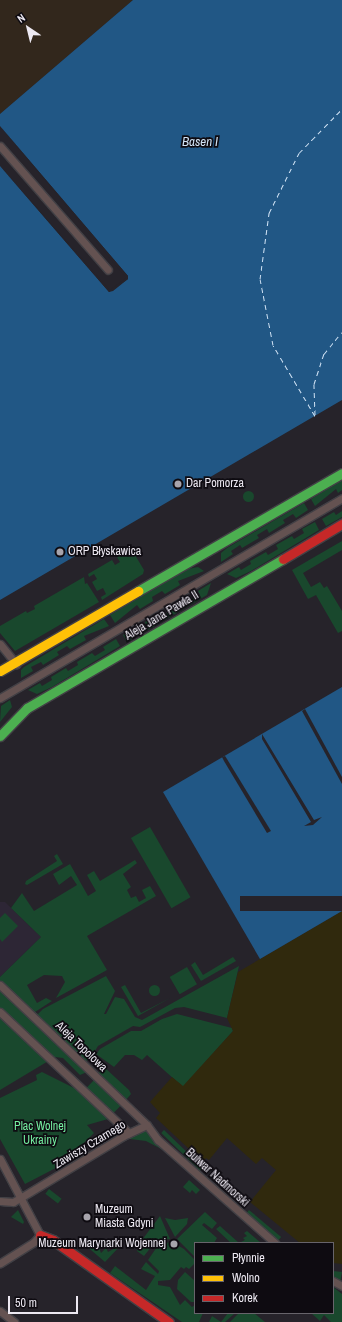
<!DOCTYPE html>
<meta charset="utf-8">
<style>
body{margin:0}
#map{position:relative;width:342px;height:1322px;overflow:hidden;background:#26232a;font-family:"Archivo Narrow",sans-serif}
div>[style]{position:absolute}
.commercial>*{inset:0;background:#2d2635}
.industrial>*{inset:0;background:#32271c}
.green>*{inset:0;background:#19482d;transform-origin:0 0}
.round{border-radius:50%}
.sand>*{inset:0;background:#30290d}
.water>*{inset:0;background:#215785}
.pier>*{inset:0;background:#26232a;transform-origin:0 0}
.ferry>*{height:1px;margin-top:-0.5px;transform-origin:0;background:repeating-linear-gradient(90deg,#d2e4f6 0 5px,transparent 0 9px)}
.roads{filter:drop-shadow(1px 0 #424045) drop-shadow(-1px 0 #424045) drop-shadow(0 1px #424045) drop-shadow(0 -1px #424045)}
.street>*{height:7px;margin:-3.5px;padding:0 3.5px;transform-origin:3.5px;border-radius:3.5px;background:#645251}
.fast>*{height:9px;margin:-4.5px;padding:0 4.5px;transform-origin:4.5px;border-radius:4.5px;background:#4caf50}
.slow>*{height:9px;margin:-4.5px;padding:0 4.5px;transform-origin:4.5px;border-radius:4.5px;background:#ffc107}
.jam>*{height:9px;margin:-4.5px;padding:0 4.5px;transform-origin:4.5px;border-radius:4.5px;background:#c62828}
.dots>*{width:11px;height:11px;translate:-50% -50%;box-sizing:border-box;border:2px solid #0e0b11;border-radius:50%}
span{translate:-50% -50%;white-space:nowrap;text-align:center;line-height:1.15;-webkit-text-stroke:3.5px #0e0b11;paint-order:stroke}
.poi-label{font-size:12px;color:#ede9f2}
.left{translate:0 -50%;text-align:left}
.right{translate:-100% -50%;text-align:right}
.street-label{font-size:12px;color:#ede9f2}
.park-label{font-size:12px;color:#75f0a1}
.water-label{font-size:13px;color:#d2e4f6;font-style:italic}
.legend{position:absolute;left:194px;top:1242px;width:140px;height:72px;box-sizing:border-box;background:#0e0b11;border:1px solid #67646b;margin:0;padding:5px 7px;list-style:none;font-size:12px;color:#ede9f2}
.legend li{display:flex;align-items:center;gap:8px;height:20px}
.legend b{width:20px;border:1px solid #67646b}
.north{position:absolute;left:8px;top:8px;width:40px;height:40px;-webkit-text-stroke:3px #0e0b11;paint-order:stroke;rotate:325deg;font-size:11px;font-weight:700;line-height:16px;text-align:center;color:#ede9f2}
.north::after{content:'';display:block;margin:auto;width:14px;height:18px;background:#ede9f2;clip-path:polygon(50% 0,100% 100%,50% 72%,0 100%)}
.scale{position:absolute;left:8px;top:1296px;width:70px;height:18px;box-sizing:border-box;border:2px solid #ede9f2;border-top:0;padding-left:5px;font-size:12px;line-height:14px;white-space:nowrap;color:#ede9f2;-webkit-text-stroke:3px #0e0b11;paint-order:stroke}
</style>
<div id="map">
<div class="commercial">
<div style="clip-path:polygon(0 902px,5px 902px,41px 937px,0 977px)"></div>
</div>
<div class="industrial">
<div style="clip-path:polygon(0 0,133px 0,0 114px)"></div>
</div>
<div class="green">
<div style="clip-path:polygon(342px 480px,342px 490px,338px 493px,336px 489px,315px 506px,311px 499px)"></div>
<div class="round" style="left:242.5px;top:490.5px;width:11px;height:11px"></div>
<div style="clip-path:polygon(304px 503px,308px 510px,296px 518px,293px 514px,283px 520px,285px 523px,269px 533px,267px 529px,257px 535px,259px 538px,242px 548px,240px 545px,231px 551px,233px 554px,221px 562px,221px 553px,227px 548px)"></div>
<div style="clip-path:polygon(342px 511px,342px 517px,326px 526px,322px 519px,334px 512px,336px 515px)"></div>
<div style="clip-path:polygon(315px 522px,319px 530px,251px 571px,236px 578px,227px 574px,239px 567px,241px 570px,251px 564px,250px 561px,266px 552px,268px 555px,278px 549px,276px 545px,292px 536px,294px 539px,304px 533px,302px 529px)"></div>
<div style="clip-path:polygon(342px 541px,342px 550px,303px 573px,311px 587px,320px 582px,324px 588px,327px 586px,342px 611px,342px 631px,338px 633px,316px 595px,308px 599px,292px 570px)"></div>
<div style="clip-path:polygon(131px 549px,129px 553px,131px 557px,135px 555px,144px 570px,143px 574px,102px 600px,101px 597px,106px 594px,103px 588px,97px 591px,92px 582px,97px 579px,94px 574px,89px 577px,88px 574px,112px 560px,115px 565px,120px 562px,117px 557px)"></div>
<div style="clip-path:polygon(198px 567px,204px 571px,178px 581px,180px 585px,165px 594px,162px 591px,152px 597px,153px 601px,140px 609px,137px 605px,115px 623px,110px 615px,188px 569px)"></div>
<div style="clip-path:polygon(84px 577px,85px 584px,87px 583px,99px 602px,15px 651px,0 633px,0 626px,26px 611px,27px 613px,35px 609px,34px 606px)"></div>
<div style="clip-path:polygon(211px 583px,207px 595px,127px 642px,123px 635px,135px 628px,137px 630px,146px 625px,145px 622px,161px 613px,163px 616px,187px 597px,189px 600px,200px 595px,198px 591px)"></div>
<div style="clip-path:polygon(104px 619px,109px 626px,84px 636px,86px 640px,70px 649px,67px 646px,57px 652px,59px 655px,43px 665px,41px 662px,31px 667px,33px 671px,21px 678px,21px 670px,24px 667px)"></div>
<div style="clip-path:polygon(116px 639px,120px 646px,52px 687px,37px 694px,28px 690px,40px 683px,42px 686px,52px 680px,51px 677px,66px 668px,68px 671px,78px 665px,77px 662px,92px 653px,95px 656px,105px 650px,103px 647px)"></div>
<div style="clip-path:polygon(10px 700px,12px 707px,0 722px,1px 706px)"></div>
<div style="left:150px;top:827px;width:81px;height:22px;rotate:60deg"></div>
<div style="clip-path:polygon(57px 854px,63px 864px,27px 885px,25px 884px,26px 881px,57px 861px,54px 856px)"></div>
<div style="clip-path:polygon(135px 860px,137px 863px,123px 874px,131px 887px,127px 890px,131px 898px,136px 896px,139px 902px,146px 898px,142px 890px,150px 886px,156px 896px,87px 936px,107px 970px,56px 998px,65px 982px,62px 976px,44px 975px,27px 985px,37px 1003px,46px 998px,52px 1001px,35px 1012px,38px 1014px,43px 1009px,106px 976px,115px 991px,104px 1014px,106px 1014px,115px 997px,124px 999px,135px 1017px,142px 1020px,239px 966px,227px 1018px,184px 1007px,175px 1008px,140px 1027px,133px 1026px,98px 1046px,90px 1059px,84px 1062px,0 983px,0 977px,41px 937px,11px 908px,22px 893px,34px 911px,77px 885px,71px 876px,59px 885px,53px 874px,70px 864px,88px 896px,96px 891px,87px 875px,94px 871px,100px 881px)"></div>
<div style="clip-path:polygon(5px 913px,18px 926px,2px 942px,0 939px,0 918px)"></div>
<div style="clip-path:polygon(233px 957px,236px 961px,201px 981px,191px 965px,195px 962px,203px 975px)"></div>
<div style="left:187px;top:967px;width:20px;height:20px;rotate:60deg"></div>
<div class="round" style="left:148.5px;top:984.5px;width:11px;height:11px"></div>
<div style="clip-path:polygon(125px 985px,141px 1013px,170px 998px,138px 1016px,121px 987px)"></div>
<div style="clip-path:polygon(0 989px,87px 1072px,80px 1075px,63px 1058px,55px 1057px,0 1090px)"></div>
<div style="clip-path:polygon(177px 1014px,232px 1028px,233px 1031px,183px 1087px,147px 1055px,142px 1060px,134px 1055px,125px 1055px,114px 1067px,96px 1054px,100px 1049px,131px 1031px,141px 1031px,162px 1019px)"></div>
<div style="clip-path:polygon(104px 1067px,129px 1090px,131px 1094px,125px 1101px,97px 1075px)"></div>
<div style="clip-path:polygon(42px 1072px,78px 1090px,108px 1119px,87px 1125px,94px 1133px,74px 1153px,75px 1158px,25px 1184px,0 1139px,0 1098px,37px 1080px,36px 1075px)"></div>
<div style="left:95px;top:1079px;width:37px;height:12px;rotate:44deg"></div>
<div style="clip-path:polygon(141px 1130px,147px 1130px,165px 1151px,146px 1141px,130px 1139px,129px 1136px)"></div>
<div style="left:164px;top:1130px;width:54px;height:4px;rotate:44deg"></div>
<div style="clip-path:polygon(189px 1180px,200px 1190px,196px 1194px,192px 1190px,190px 1193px,183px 1187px)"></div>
<div style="left:49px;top:1189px;width:16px;height:6px;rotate:38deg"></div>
<div style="clip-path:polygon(18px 1210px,24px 1222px,23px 1224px,11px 1217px)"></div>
<div style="left:249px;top:1210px;width:42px;height:6px;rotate:40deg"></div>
<div style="clip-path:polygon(205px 1212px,217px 1223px,212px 1229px,204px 1223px,202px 1225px,217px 1238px,214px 1243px,195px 1243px,195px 1257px,177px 1239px)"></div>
<div style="clip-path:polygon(160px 1216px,170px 1239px,156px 1241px,144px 1256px,137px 1251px,142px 1240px)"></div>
<div style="clip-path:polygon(165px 1218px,175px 1220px,188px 1218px,187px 1224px,175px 1237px)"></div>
<div style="clip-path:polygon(220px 1226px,239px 1243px,245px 1240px,243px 1238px,247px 1236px,244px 1233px,247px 1231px,261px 1243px,231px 1243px,216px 1229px)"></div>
<div style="clip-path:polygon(89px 1239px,97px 1242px,101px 1253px,106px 1248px,108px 1252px,121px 1245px,105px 1262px,84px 1244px)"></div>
<div style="clip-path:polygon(172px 1242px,184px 1249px,195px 1260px,195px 1263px,189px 1269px,186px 1267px,184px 1269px,181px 1267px,170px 1280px,158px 1281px,158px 1285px,170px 1287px,180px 1305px,185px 1300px,192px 1307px,195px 1305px,195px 1313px,203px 1313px,199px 1322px,182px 1322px,110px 1273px,115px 1266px,146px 1290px,155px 1276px,141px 1269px,146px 1262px,158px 1274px,159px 1271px,148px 1260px,159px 1244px)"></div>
<div style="clip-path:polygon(333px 1271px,342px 1272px,340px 1283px,333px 1279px)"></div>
<div style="clip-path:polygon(185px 1272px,195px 1281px,195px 1302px,191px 1302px,177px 1289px,178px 1280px)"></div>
<div style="clip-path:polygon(333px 1287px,342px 1294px,342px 1322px,331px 1322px,324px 1315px,320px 1321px,311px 1313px,333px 1313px)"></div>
<div style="clip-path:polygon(228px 1313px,235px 1313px,225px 1322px,209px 1322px,212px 1316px,221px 1322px)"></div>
<div style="clip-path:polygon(239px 1313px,254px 1313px,265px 1322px,230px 1322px)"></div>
</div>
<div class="sand">
<div style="clip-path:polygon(342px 911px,342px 1264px,333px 1263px,333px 1243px,300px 1243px,250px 1202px,276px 1170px,262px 1158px,256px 1164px,227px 1138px,209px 1160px,206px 1158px,203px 1162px,156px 1118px,160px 1113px,150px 1102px,172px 1077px,183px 1086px,233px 1031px,227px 1018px,238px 972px)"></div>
</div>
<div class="water">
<div style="clip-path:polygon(133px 0,342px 0,342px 400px,0 600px,0 166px,109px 292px,128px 279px,128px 276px,0 126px,0 114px)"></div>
<div style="clip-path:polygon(342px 687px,342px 911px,260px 959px,163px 792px)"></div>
</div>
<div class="pier">
<div style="clip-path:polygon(0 126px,128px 276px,128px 279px,113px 291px,109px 292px,0 166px,110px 290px,126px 278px)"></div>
<div style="clip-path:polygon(305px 709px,342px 777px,342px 784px,302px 711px)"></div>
<div style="clip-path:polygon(262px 734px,314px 820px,322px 817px,313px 825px,304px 826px,311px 822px,262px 739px)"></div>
<div style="clip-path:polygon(225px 756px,227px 759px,271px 831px,267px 833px,224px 761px,222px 757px)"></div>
<div style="left:342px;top:896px;width:15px;height:102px;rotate:90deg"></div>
</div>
<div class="ferry">
<div style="left:315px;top:415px;width:31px;rotate:-92deg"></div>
<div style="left:314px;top:384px;width:32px;rotate:-72deg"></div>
<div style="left:324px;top:354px;width:28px;rotate:-51deg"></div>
<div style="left:315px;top:416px;width:82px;rotate:-120.6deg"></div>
<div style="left:273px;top:345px;width:67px;rotate:-101.1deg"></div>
<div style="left:260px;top:279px;width:67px;rotate:-82.2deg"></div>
<div style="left:269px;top:213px;width:67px;rotate:-63.4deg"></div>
<div style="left:299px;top:153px;width:62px;rotate:-45.7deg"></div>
</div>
<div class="roads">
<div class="street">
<div style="left:0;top:146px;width:164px;rotate:48.9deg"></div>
<div style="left:0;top:644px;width:26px;rotate:51deg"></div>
<div style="left:0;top:698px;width:396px;rotate:-30.3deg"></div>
<div style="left:0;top:985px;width:203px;rotate:43.6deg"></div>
<div style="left:147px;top:1125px;width:19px;rotate:54deg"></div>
<div style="left:158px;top:1140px;width:156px;rotate:41.4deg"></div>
<div style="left:0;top:1012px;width:177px;rotate:43.2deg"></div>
<div style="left:0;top:1159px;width:86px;rotate:62.2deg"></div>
<div style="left:40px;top:1235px;width:9px;rotate:131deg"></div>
<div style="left:34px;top:1242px;width:40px;rotate:148deg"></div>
<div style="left:0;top:1201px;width:13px;rotate:4deg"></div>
<div style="left:13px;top:1202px;width:8px;rotate:-30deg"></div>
<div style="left:20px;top:1198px;width:120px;rotate:-31deg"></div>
<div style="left:123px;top:1136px;width:26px;rotate:-25deg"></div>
<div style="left:333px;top:1281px;width:10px;rotate:29deg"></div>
<div style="left:0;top:1311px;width:18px;rotate:38deg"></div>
</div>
<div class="fast">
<div style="left:138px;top:591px;width:236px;rotate:-30deg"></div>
<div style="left:0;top:736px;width:39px;rotate:-46deg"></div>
<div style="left:27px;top:708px;width:296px;rotate:-30.2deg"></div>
</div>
<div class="slow">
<div style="left:0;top:671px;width:160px;rotate:-30.1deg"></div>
</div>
<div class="jam">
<div style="left:283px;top:559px;width:69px;rotate:-30.7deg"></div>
<div style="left:40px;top:1235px;width:14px;rotate:21deg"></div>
<div style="left:53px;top:1240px;width:142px;rotate:35.3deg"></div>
</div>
</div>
<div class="dots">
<div style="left:178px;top:484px;background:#a7a4ac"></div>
<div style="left:60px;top:552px;background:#a7a4ac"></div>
<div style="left:87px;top:1217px;background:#a7a4ac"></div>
<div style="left:174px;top:1244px;background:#a7a4ac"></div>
</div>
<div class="poi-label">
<span class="left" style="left:186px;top:484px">Dar Pomorza</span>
<span class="left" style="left:68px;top:552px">ORP Błyskawica</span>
<span class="left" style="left:95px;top:1217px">Muzeum<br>Miasta Gdyni</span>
<span class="right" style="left:166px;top:1244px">Muzeum Marynarki Wojennej</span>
</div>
<div class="street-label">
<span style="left:162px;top:616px;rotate:-31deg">Aleja Jana Pawła II</span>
<span style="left:81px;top:1047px;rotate:44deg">Aleja Topolowa</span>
<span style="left:90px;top:1145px;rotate:-31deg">Zawiszy Czarnego</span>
<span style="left:217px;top:1178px;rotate:42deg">Bulwar Nadmorski</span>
</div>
<div class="park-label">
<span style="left:40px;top:1134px">Plac Wolnej<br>Ukrainy</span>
</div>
<div class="water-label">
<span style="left:200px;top:142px">Basen I</span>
</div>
<ul class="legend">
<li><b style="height:5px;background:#4caf50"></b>Płynnie</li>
<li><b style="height:5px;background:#ffc107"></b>Wolno</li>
<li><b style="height:5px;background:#c62828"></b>Korek</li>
</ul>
<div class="north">N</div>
<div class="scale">50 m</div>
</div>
